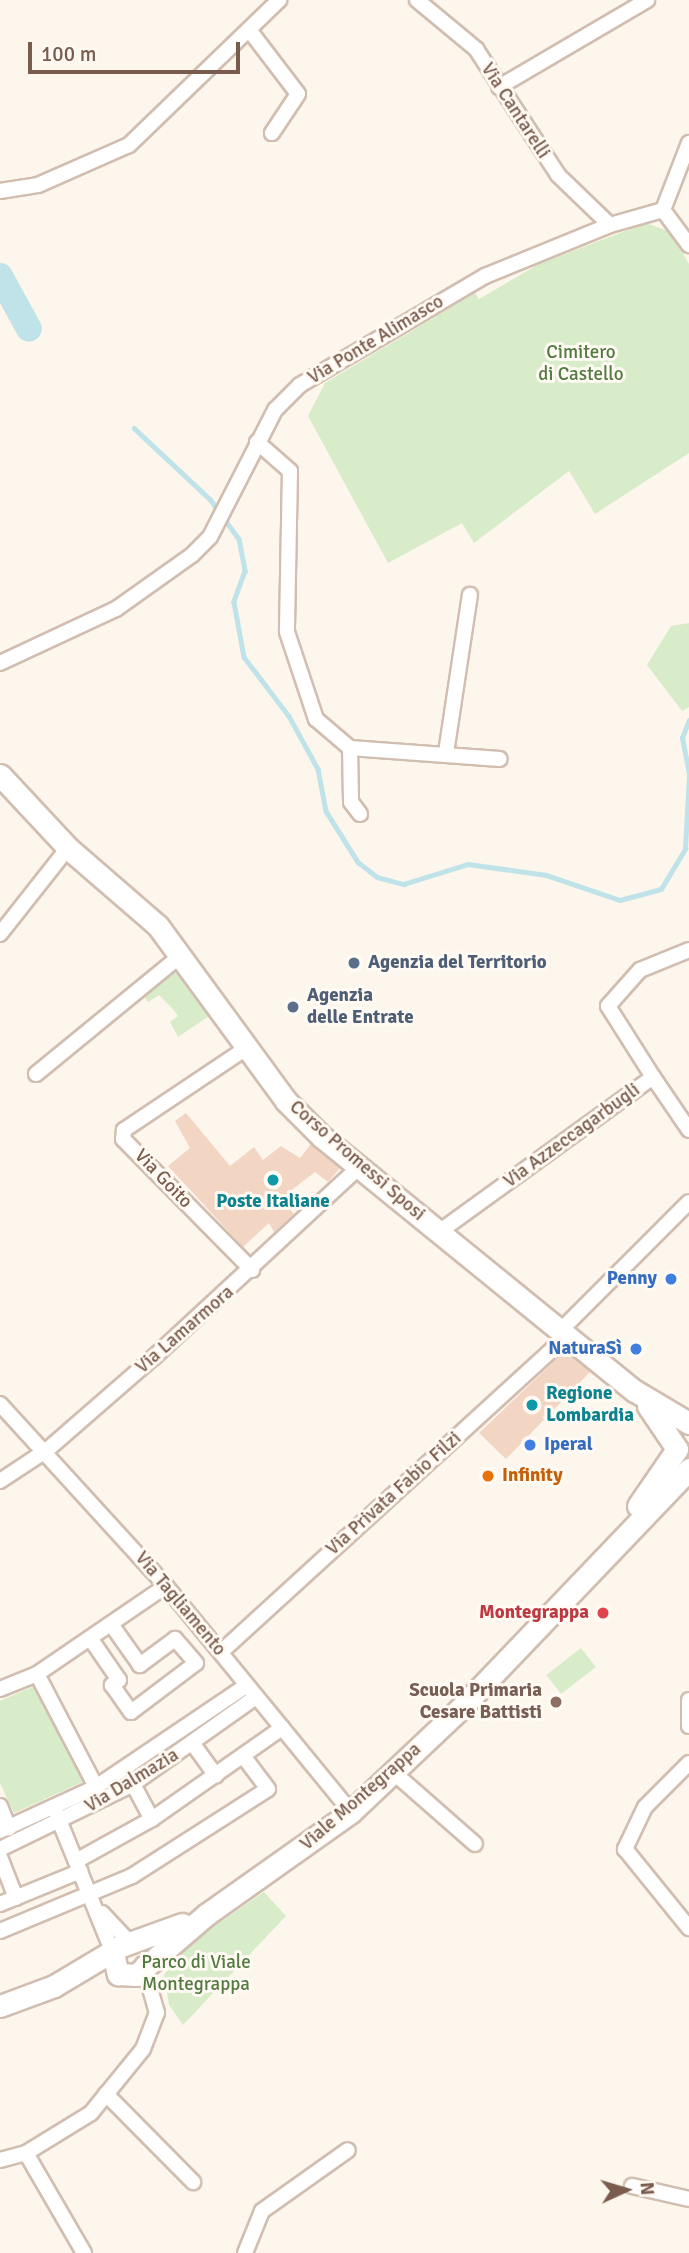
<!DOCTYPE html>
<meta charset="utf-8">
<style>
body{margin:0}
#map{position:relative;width:689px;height:2253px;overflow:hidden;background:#fdf6ec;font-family:Signika,sans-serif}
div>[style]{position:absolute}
.green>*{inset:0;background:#d8ecc9;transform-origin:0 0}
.stream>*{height:4.5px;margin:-2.25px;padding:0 2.25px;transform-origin:2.25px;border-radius:2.25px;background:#bfe3e8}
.river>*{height:26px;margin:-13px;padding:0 13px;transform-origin:13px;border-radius:13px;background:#bfe3e8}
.building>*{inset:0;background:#f3d5c3}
.roads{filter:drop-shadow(2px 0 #d1beb0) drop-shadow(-2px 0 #d1beb0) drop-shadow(0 2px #d1beb0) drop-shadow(0 -2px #d1beb0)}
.street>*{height:14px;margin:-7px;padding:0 7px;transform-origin:7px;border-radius:7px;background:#fff}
.secondary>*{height:21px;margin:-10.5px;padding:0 10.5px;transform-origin:10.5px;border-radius:10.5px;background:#fff}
.dots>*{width:19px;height:19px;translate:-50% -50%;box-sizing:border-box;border:4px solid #fffaf3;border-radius:50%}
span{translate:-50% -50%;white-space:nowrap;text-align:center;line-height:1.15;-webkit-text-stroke:6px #fffaf3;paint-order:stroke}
.street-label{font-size:19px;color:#7a5c4d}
.park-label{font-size:19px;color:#537a41}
.service-label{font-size:19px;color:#4e5e75;font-weight:700}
.left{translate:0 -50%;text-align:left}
.culture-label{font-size:19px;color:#0d838f;font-weight:700}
.shop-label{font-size:19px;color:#366cbe;font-weight:700}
.right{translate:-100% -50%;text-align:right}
.food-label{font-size:19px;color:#c56008;font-weight:700}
.health-label{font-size:19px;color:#be3a42;font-weight:700}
.education-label{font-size:19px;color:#785e54;font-weight:700}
.north{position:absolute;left:591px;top:2155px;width:70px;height:70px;-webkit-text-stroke:5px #fffaf3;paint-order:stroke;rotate:86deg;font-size:19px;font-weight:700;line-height:28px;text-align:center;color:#7a5c4d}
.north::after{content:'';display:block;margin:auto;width:24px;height:32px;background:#7a5c4d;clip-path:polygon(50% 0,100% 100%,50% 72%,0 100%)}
.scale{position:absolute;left:28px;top:42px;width:212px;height:32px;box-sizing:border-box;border:4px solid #7a5c4d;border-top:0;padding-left:9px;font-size:21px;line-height:24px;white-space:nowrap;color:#7a5c4d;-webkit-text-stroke:5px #fffaf3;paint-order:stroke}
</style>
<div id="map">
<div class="green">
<div style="clip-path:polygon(646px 223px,671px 232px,689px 264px,689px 453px,595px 514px,569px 471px,474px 543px,462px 523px,388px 563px,308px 416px,325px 383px,475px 293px,479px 299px,539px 264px)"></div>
<div style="clip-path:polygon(689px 623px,689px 707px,682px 711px,647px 665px,671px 626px)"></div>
<div style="clip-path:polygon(175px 969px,209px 1016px,178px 1037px,170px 1022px,178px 1016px,173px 1009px,159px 995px,148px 1002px,142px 993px)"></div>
<div style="left:581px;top:1648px;width:24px;height:44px;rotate:52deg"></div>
<div style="clip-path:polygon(34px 1686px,87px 1780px,14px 1813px,0 1783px,0 1701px)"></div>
<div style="clip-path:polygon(264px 1892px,286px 1916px,183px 2025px,169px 2005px,164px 1975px,191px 1942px)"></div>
</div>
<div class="stream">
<div style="left:134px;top:428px;width:104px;rotate:43.1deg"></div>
<div style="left:210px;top:499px;width:49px;rotate:54.1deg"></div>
<div style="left:239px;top:539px;width:33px;rotate:79deg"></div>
<div style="left:245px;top:571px;width:33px;rotate:110deg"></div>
<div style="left:234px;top:602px;width:56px;rotate:79.7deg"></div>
<div style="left:244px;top:657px;width:74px;rotate:52.7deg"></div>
<div style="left:289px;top:716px;width:60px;rotate:61.3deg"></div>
<div style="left:318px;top:769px;width:43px;rotate:79.2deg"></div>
<div style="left:326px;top:811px;width:60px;rotate:57.9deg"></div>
<div style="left:358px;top:862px;width:24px;rotate:38deg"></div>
<div style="left:377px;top:877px;width:28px;rotate:15deg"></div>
<div style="left:404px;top:884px;width:67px;rotate:-17.4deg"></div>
<div style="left:468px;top:864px;width:79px;rotate:8deg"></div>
<div style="left:546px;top:875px;width:78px;rotate:18.7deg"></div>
<div style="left:620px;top:900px;width:42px;rotate:-15deg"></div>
<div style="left:661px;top:889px;width:47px;rotate:-59deg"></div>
<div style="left:685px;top:849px;width:75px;rotate:-86.9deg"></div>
<div style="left:689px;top:774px;width:37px;rotate:-101deg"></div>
<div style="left:682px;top:738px;width:19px;rotate:-69deg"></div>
</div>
<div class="river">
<div style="left:0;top:276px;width:60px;rotate:61.3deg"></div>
</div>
<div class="building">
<div style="clip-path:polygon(186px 1113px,230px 1166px,254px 1147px,263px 1160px,281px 1146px,300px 1158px,311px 1144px,340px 1168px,328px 1182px,315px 1172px,293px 1189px,283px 1202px,294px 1214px,274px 1232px,269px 1223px,243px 1247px,168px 1166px,190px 1148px,175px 1121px)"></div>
<div style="clip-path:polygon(565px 1351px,590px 1372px,506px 1459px,479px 1433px)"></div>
</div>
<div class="roads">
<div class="street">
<div style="left:417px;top:0;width:77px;rotate:39.7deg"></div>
<div style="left:476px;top:49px;width:150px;rotate:56.9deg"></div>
<div style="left:558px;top:175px;width:72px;rotate:43.9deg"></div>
<div style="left:250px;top:31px;width:79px;rotate:52.7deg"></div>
<div style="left:298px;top:94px;width:47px;rotate:123.7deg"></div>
<div style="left:499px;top:87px;width:172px;rotate:-30.4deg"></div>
<div style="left:0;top:191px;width:38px;rotate:-9deg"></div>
<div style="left:38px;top:185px;width:99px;rotate:-23.7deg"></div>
<div style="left:129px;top:145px;width:209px;rotate:-44deg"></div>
<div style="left:663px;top:210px;width:72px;rotate:-68.8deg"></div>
<div style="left:257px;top:442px;width:44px;rotate:41.3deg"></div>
<div style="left:290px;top:471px;width:161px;rotate:91.1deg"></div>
<div style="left:287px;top:632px;width:92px;rotate:71.6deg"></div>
<div style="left:316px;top:719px;width:45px;rotate:40.5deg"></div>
<div style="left:350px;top:748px;width:150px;rotate:4.2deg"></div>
<div style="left:0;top:663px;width:128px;rotate:-25deg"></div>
<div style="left:116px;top:609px;width:93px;rotate:-35.4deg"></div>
<div style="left:192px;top:555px;width:25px;rotate:-45deg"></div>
<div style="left:210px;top:537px;width:143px;rotate:-62.9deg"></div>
<div style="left:275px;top:410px;width:35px;rotate:-45deg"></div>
<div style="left:300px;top:385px;width:215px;rotate:-30.5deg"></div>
<div style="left:485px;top:276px;width:135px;rotate:-22.2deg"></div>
<div style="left:610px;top:225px;width:55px;rotate:-15.8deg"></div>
<div style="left:663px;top:210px;width:44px;rotate:53.4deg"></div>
<div style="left:350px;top:748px;width:54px;rotate:88.9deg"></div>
<div style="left:351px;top:802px;width:15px;rotate:53deg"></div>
<div style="left:446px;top:753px;width:160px;rotate:-81.4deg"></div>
<div style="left:0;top:934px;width:110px;rotate:-51.7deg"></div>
<div style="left:245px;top:1049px;width:146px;rotate:146.2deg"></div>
<div style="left:124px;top:1130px;width:9px;rotate:96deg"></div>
<div style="left:123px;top:1139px;width:184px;rotate:45.4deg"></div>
<div style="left:36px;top:1074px;width:186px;rotate:-39.3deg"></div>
<div style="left:653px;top:1077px;width:84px;rotate:-122.4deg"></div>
<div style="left:608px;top:1006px;width:48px;rotate:-48.4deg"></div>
<div style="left:640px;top:970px;width:53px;rotate:-22.2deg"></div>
<div style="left:439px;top:1232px;width:264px;rotate:-35.9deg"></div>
<div style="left:653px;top:1077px;width:64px;rotate:55.8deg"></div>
<div style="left:560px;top:1331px;width:182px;rotate:-45deg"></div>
<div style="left:0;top:1404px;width:246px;rotate:47.6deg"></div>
<div style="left:166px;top:1586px;width:292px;rotate:50.7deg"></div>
<div style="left:0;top:1481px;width:56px;rotate:-33.4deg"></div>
<div style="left:47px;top:1450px;width:142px;rotate:-41deg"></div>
<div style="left:154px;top:1357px;width:280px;rotate:-42.8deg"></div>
<div style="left:90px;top:1638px;width:51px;rotate:55.4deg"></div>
<div style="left:119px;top:1680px;width:9px;rotate:144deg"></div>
<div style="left:112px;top:1685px;width:33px;rotate:55deg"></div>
<div style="left:131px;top:1712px;width:81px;rotate:-37deg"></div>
<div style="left:196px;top:1663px;width:32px;rotate:-131deg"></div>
<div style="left:175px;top:1639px;width:44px;rotate:143.4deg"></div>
<div style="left:140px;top:1665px;width:50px;rotate:-125.3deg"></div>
<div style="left:221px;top:1652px;width:469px;rotate:-42.4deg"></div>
<div style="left:37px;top:1674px;width:127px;rotate:62.4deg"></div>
<div style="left:0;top:1689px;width:40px;rotate:-22deg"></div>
<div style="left:37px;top:1674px;width:156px;rotate:-34.3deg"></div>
<div style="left:689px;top:1700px;width:26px;rotate:90deg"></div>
<div style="left:193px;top:1744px;width:39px;rotate:54deg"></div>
<div style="left:689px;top:1763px;width:62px;rotate:135deg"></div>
<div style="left:645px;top:1807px;width:47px;rotate:115.5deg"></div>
<div style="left:625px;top:1849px;width:102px;rotate:51deg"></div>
<div style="left:393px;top:1772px;width:109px;rotate:41.3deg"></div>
<div style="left:133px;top:1784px;width:40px;rotate:62deg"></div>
<div style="left:152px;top:1819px;width:159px;rotate:-35deg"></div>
<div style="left:0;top:1806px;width:24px;rotate:68deg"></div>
<div style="left:57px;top:1815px;width:149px;rotate:67.9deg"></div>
<div style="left:0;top:1831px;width:106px;rotate:-24.6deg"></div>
<div style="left:96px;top:1787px;width:181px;rotate:-34deg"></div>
<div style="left:0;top:1849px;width:148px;rotate:-26deg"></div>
<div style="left:133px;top:1784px;width:151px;rotate:-35.3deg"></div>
<div style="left:0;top:1857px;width:44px;rotate:68.7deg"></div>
<div style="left:76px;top:1861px;width:87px;rotate:-28.9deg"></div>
<div style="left:0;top:1904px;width:87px;rotate:-22.2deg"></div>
<div style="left:102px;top:1913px;width:44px;rotate:46.8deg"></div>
<div style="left:0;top:1931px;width:143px;rotate:-22.6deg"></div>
<div style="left:132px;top:1876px;width:161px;rotate:-32.6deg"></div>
<div style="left:268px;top:1789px;width:40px;rotate:-127deg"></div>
<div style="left:106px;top:2094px;width:124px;rotate:45.3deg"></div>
<div style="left:26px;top:2153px;width:116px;rotate:59.9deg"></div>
<div style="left:0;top:2160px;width:27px;rotate:-15deg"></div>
<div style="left:26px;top:2153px;width:76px;rotate:-31.6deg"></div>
<div style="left:91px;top:2113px;width:82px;rotate:-50.9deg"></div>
<div style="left:143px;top:2049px;width:39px;rotate:-69deg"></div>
<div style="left:157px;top:2013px;width:51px;rotate:-105.9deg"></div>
<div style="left:632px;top:2186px;width:58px;rotate:12.8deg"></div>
<div style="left:245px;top:2253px;width:45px;rotate:-68deg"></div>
<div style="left:262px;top:2211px;width:105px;rotate:-35.3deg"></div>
</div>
<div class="secondary">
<div style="left:0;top:775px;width:100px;rotate:47deg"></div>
<div style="left:68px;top:848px;width:119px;rotate:40.9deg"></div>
<div style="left:158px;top:926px;width:217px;rotate:53.8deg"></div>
<div style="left:286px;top:1101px;width:51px;rotate:45deg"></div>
<div style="left:322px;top:1137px;width:403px;rotate:39.1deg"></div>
<div style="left:635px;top:1391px;width:63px;rotate:30.7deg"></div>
<div style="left:638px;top:1506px;width:69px;rotate:-55.6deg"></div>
<div style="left:677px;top:1449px;width:52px;rotate:-124deg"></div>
<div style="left:113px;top:1953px;width:22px;rotate:77deg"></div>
<div style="left:118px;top:1974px;width:18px;rotate:3deg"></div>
<div style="left:136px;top:1975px;width:94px;rotate:-40.7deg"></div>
<div style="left:207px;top:1914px;width:176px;rotate:-35.3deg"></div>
<div style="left:351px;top:1812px;width:150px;rotate:-43.4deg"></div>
<div style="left:460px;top:1709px;width:332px;rotate:-46.3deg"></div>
<div style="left:0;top:2006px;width:58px;rotate:-20.3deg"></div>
<div style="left:54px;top:1986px;width:78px;rotate:-30.8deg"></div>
<div style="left:121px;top:1946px;width:65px;rotate:-19.8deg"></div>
</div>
</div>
<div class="dots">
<div style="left:354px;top:963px;background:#5c6f8a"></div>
<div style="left:293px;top:1007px;background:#5c6f8a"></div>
<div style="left:273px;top:1180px;background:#0f9aa8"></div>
<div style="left:671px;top:1279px;background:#3f7fe0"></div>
<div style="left:636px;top:1349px;background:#3f7fe0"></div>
<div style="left:532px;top:1405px;background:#0f9aa8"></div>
<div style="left:530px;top:1445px;background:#3f7fe0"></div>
<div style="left:488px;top:1476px;background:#e8710a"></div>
<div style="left:603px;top:1613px;background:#e0444e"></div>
<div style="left:556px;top:1702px;background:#8d6e63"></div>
</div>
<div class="street-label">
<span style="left:515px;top:111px;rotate:57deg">Via Cantarelli</span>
<span style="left:376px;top:340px;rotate:-31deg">Via Ponte Alimasco</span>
<span style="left:572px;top:1136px;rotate:-36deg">Via Azzeccagarbugli</span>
<span style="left:357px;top:1161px;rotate:41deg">Corso Promessi Sposi</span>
<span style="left:163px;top:1179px;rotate:46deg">Via Goito</span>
<span style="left:185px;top:1330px;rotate:-41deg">Via Lamarmora</span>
<span style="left:394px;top:1494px;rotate:-42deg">Via Privata Fabio Filzi</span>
<span style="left:180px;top:1604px;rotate:50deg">Via Tagliamento</span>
<span style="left:132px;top:1781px;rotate:-31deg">Via Dalmazia</span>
<span style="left:361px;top:1797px;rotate:-41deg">Viale Montegrappa</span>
</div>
<div class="park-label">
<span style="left:581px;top:364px">Cimitero<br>di Castello</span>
<span style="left:196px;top:1974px">Parco di Viale<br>Montegrappa</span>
</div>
<div class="service-label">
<span class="left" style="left:368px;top:963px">Agenzia del Territorio</span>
<span class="left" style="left:307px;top:1007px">Agenzia<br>delle Entrate</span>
</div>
<div class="culture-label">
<span style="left:273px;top:1202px">Poste Italiane</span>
<span class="left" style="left:546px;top:1405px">Regione<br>Lombardia</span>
</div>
<div class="shop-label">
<span class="right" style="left:657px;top:1279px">Penny</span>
<span class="right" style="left:622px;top:1349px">NaturaSì</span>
<span class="left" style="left:544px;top:1445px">Iperal</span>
</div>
<div class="food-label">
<span class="left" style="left:502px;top:1476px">Infinity</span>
</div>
<div class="health-label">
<span class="right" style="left:589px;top:1613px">Montegrappa</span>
</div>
<div class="education-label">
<span class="right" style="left:542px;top:1702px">Scuola Primaria<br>Cesare Battisti</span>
</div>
<div class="north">N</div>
<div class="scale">100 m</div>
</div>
